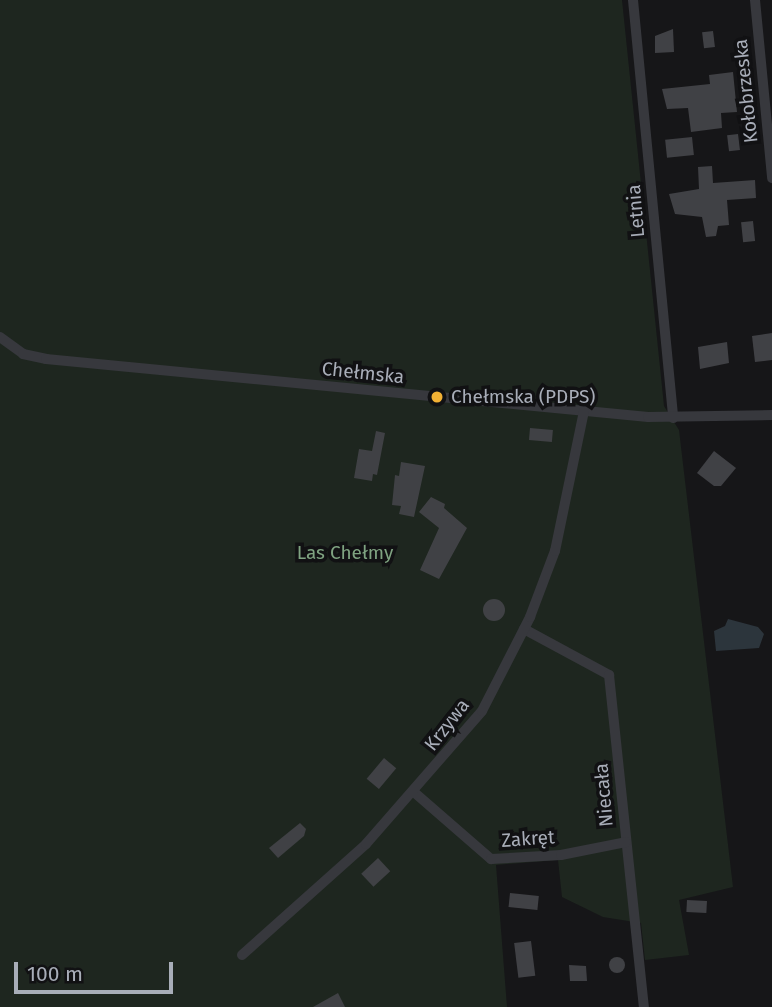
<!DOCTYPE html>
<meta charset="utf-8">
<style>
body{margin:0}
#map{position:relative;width:772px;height:1007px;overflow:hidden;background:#161618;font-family:"Fira Sans",sans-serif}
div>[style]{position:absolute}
.green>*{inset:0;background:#1e261f}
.water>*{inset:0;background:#2c353c}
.building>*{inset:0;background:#404145;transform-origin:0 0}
.round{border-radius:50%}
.minor>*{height:10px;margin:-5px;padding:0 5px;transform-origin:5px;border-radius:5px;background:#37383d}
.dots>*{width:19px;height:19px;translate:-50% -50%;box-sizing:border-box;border:4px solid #111113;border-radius:50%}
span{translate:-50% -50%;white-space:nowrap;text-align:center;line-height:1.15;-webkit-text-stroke:7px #111113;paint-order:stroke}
.street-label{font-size:19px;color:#a8adb8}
.poi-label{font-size:19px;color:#a8adb8}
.left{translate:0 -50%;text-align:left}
.park-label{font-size:19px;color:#7fa381}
.scale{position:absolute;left:14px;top:962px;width:159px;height:32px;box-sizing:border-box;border:4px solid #a8adb8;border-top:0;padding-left:9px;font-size:21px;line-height:24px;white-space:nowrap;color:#a8adb8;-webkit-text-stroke:5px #111113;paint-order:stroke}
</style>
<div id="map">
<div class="green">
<div style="clip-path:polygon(0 0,622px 0,664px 406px,679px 430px,733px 887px,679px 900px,689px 955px,645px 960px,641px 923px,603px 917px,562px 897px,558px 860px,496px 865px,507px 1007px,0 1007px)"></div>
</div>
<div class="water">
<div style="clip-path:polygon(728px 619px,758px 627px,764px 634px,759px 648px,716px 651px,714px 631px,725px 626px)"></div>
</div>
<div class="building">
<div style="clip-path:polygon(673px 29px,674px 52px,655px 53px,655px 36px)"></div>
<div style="left:713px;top:31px;width:16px;height:11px;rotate:83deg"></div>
<div style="clip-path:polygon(733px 72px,737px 112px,721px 113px,722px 128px,691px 132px,688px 108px,667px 109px,662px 89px,710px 84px,709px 75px)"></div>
<div style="left:738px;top:134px;width:16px;height:11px;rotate:83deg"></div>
<div style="left:692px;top:137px;width:18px;height:27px;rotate:84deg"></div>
<div style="clip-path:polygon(712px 166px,713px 183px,755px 180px,756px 198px,727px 200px,729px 225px,718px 226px,716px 236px,706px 237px,702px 217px,675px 214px,669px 194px,699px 189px,698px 167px)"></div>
<div style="left:753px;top:221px;width:20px;height:12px;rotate:84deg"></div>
<div style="clip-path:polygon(772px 333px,772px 360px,755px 362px,752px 336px)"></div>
<div style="clip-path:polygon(727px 342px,729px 363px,700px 369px,698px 347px)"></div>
<div style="left:530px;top:428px;width:23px;height:12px;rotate:5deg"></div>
<div style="clip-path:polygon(376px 431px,385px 433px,377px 475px,373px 474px,372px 481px,354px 478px,359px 449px,372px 451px)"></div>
<div style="clip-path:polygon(714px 451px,736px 468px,721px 486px,714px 486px,697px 473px)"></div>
<div style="clip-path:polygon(401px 462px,425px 466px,414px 517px,399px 514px,401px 506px,392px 505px,395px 475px,399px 476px)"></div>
<div style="clip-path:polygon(431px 497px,445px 504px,444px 508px,467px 528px,439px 579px,420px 570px,439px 528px,419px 512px)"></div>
<div class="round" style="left:483px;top:599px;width:22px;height:22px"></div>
<div style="left:384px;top:758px;width:16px;height:27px;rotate:40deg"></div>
<div style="clip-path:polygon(300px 823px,306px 829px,304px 836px,278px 858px,269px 848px)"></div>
<div style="left:378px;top:858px;width:18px;height:23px;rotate:47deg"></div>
<div style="left:510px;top:893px;width:29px;height:14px;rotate:6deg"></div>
<div style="left:687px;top:900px;width:20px;height:12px;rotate:3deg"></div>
<div style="left:531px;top:941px;width:35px;height:17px;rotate:83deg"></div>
<div class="round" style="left:609px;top:957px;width:16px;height:16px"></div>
<div style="clip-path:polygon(569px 965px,586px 966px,587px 981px,570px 981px)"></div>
<div style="clip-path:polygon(338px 993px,345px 1007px,313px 1007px)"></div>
</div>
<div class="minor">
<div style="left:633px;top:0;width:420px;rotate:84.5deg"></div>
<div style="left:755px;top:0;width:179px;rotate:84.5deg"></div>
<div style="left:0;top:337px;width:29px;rotate:36deg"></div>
<div style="left:23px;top:354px;width:24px;rotate:12deg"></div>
<div style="left:46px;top:359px;width:605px;rotate:5.5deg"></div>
<div style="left:648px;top:417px;width:124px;rotate:-0.9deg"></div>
<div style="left:524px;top:629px;width:97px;rotate:28.4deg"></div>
<div style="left:609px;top:675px;width:334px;rotate:84deg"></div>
<div style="left:415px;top:793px;width:101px;rotate:41deg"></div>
<div style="left:491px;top:859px;width:70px;rotate:-3.3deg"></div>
<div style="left:561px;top:855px;width:66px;rotate:-11.3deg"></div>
<div style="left:242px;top:955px;width:166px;rotate:-41.8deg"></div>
<div style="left:366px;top:844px;width:176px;rotate:-48.9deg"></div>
<div style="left:482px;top:711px;width:106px;rotate:-62.9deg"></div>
<div style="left:530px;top:617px;width:71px;rotate:-69.3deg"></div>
<div style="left:555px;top:551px;width:143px;rotate:-78.3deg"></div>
</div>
<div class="dots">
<div style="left:437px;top:397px;background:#f2b134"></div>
</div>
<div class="street-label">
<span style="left:746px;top:91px;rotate:-96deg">Kołobrzeska</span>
<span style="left:636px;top:211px;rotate:-95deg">Letnia</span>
<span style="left:363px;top:373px;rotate:6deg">Chełmska</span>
<span style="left:447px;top:725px;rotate:-52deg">Krzywa</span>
<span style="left:604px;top:795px;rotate:-95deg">Niecała</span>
<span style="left:528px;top:839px;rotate:-4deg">Zakręt</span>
</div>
<div class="poi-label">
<span class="left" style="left:451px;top:397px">Chełmska (PDPS)</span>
</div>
<div class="park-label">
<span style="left:345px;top:553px">Las Chełmy</span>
</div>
<div class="scale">100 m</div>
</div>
